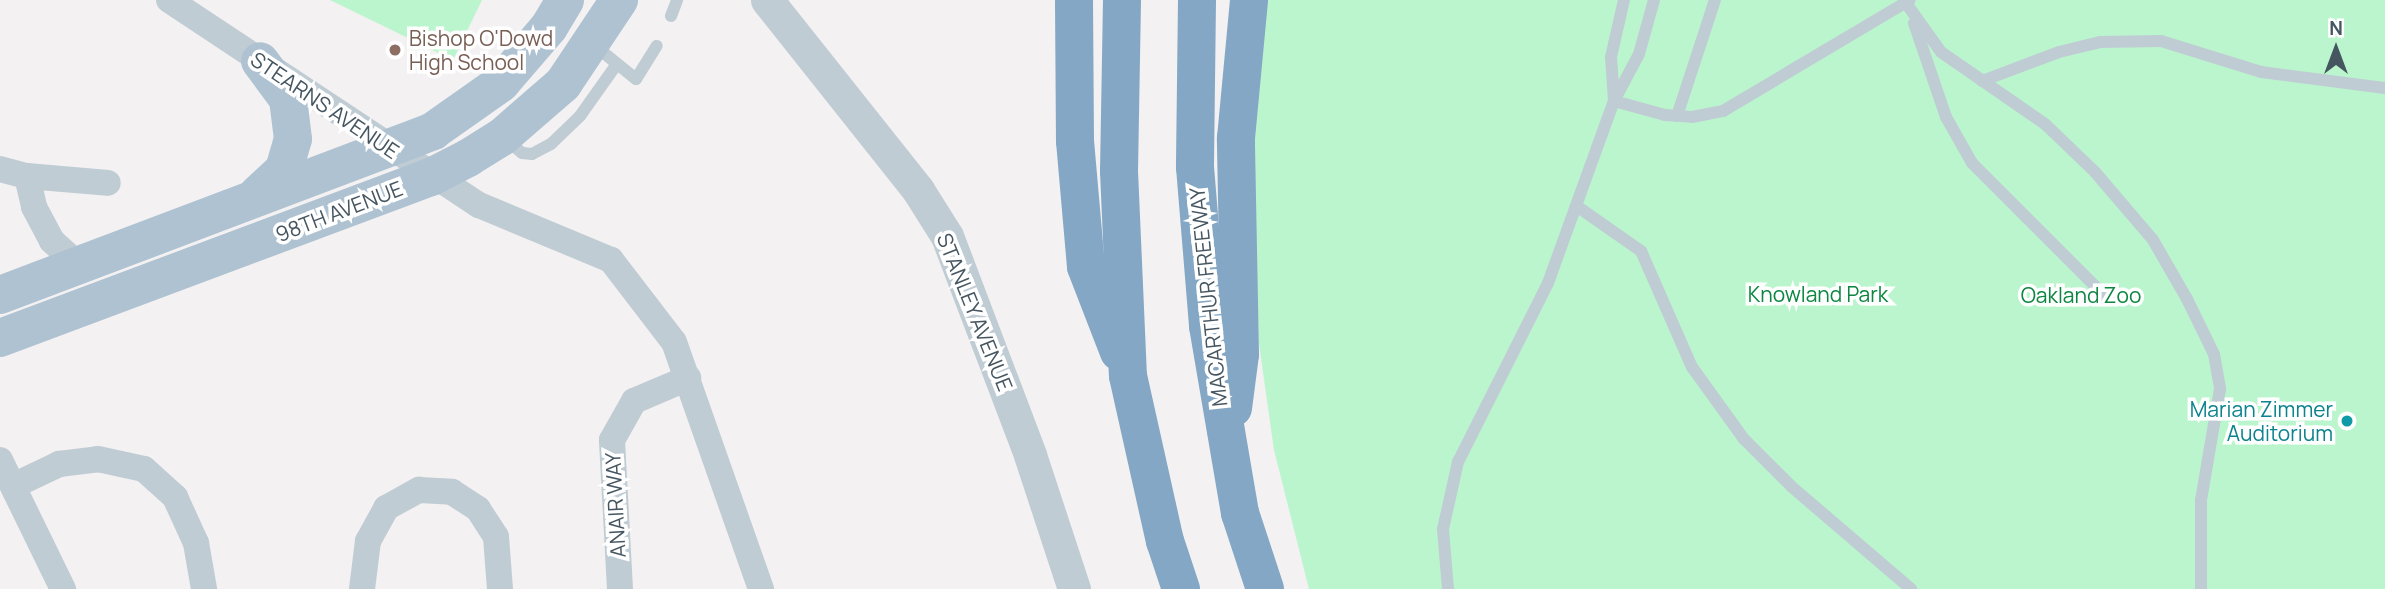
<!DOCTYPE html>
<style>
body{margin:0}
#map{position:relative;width:2385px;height:589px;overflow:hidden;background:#f3f1f1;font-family:Manrope,sans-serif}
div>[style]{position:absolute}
.green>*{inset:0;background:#bbf5ce}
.service>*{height:12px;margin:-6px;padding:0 6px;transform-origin:6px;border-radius:6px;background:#c0ccd4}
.minor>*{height:26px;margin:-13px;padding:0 13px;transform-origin:13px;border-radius:13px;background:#c0ccd4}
.tertiary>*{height:33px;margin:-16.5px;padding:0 16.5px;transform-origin:16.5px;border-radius:16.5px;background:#c0ccd4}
.primary>*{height:38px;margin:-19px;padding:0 19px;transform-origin:19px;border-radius:19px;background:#aec2d2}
.motorway>*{height:38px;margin:-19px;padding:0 19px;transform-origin:19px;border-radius:19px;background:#83a7c5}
.dots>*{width:19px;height:19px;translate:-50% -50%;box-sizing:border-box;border:4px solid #fff;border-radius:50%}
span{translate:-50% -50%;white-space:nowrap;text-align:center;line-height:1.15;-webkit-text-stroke:7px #fff;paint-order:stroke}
.education-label{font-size:21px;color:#785e54}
.left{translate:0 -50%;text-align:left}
.street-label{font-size:21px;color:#465661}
.park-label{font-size:21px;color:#0d8642}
.culture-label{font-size:21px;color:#0d838f}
.right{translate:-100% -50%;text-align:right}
.north{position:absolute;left:2301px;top:14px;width:70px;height:70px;-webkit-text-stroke:5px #fff;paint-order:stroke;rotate:0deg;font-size:19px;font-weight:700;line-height:28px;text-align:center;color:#465661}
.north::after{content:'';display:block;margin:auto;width:24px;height:32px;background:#465661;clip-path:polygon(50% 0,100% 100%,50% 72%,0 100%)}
</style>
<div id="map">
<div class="green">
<div style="clip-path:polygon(330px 0,482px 0,453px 60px)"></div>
<div style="clip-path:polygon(1262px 0,2385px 0,2385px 589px,1309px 589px,1274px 450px,1259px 344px,1252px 152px)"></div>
</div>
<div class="service">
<div style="left:1906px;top:3px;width:60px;rotate:54.5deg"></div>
<div style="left:1941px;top:52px;width:126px;rotate:34.7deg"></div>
<div style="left:2045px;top:124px;width:69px;rotate:43.8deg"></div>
<div style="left:2095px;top:172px;width:89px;rotate:49.5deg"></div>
<div style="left:2153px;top:240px;width:68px;rotate:60deg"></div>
<div style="left:2187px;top:299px;width:61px;rotate:63.9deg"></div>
<div style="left:2214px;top:354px;width:36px;rotate:80deg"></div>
<div style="left:2220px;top:389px;width:113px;rotate:99.7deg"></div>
<div style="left:2201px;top:500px;width:89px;rotate:90deg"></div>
<div style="left:671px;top:16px;width:17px;rotate:-69deg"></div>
<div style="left:1914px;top:23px;width:99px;rotate:71.2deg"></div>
<div style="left:1946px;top:117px;width:53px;rotate:60.5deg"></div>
<div style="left:1972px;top:163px;width:194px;rotate:45deg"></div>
<div style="left:594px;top:45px;width:54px;rotate:39deg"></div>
<div style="left:636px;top:79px;width:39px;rotate:-58deg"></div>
<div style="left:1982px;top:81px;width:82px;rotate:-20.6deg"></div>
<div style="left:2059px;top:52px;width:42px;rotate:-13.7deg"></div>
<div style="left:2100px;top:42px;width:61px;rotate:-0.9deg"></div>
<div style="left:2161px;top:41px;width:105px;rotate:17.2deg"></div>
<div style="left:2261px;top:72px;width:125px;rotate:7.4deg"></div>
<div style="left:1614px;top:101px;width:53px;rotate:15.4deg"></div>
<div style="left:1665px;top:115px;width:27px;rotate:4deg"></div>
<div style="left:1692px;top:117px;width:32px;rotate:-11deg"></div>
<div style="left:1723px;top:111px;width:217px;rotate:-30.7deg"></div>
<div style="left:1614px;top:101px;width:44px;rotate:-93.9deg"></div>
<div style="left:1611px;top:57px;width:58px;rotate:-77.2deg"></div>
<div style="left:1677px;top:116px;width:122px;rotate:-71.9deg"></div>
<div style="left:505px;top:139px;width:22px;rotate:39deg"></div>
<div style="left:522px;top:153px;width:10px;rotate:6deg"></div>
<div style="left:532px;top:154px;width:21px;rotate:-28deg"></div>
<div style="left:551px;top:144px;width:40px;rotate:-44deg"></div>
<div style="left:580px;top:116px;width:64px;rotate:-54.6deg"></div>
<div style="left:1578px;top:207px;width:77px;rotate:34.9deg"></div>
<div style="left:1641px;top:251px;width:127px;rotate:66.3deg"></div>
<div style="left:1692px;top:367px;width:89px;rotate:54.2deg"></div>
<div style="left:1744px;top:439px;width:68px;rotate:45deg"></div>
<div style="left:1792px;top:487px;width:157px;rotate:40.6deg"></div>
<div style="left:1448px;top:589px;width:60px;rotate:-94.8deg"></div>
<div style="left:1443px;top:529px;width:69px;rotate:-77.4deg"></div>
<div style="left:1458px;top:462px;width:200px;rotate:-63.3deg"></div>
<div style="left:1548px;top:283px;width:194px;rotate:-70.1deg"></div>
<div style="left:1614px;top:101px;width:53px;rotate:-62deg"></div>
<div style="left:1639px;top:54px;width:56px;rotate:-74.5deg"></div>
</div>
<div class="minor">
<div style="left:169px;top:0;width:372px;rotate:33.5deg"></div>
<div style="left:479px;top:205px;width:143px;rotate:22.6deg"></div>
<div style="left:611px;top:260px;width:103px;rotate:52.5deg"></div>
<div style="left:674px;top:342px;width:262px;rotate:70.6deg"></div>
<div style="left:0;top:169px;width:28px;rotate:15deg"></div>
<div style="left:27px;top:176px;width:81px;rotate:4.9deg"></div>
<div style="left:27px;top:176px;width:32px;rotate:77deg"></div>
<div style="left:34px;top:207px;width:38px;rotate:62deg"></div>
<div style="left:52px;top:241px;width:36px;rotate:42deg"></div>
<div style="left:0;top:460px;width:144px;rotate:64deg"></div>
<div style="left:15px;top:485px;width:49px;rotate:-25.5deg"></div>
<div style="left:59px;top:464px;width:39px;rotate:-7deg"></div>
<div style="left:98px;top:459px;width:47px;rotate:12.3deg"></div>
<div style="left:144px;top:469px;width:42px;rotate:42.1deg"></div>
<div style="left:175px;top:497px;width:51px;rotate:65.5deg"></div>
<div style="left:196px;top:543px;width:47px;rotate:80.1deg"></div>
<div style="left:362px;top:589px;width:48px;rotate:-82.9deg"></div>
<div style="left:368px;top:541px;width:38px;rotate:-61deg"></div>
<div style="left:386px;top:508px;width:38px;rotate:-29deg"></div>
<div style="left:419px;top:490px;width:33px;rotate:3deg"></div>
<div style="left:452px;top:492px;width:31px;rotate:33deg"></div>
<div style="left:478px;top:509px;width:33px;rotate:57deg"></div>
<div style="left:496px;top:537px;width:52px;rotate:85.6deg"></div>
<div style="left:620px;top:589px;width:149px;rotate:-93.1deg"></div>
<div style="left:612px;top:440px;width:45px;rotate:-60.6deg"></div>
<div style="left:634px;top:401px;width:59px;rotate:-23.1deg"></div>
</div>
<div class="tertiary">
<div style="left:767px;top:0;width:243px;rotate:51.5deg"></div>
<div style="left:918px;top:190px;width:54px;rotate:57.8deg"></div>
<div style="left:947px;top:236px;width:234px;rotate:69.2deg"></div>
<div style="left:1030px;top:455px;width:141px;rotate:71.8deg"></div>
</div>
<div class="primary">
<div style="left:258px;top:194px;width:35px;rotate:-43deg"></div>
<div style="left:284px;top:170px;width:32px;rotate:-74deg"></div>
<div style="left:293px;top:139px;width:40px;rotate:-97.1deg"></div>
<div style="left:288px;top:99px;width:47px;rotate:-126.4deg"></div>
<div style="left:0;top:295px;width:463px;rotate:-20.7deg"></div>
<div style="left:433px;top:131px;width:83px;rotate:-35.2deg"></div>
<div style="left:501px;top:83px;width:74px;rotate:-49.4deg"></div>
<div style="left:549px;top:27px;width:31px;rotate:-59deg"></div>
<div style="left:0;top:338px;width:460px;rotate:-20.5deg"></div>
<div style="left:431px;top:177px;width:42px;rotate:-27.2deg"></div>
<div style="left:468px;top:158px;width:40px;rotate:-32deg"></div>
<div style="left:502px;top:137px;width:81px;rotate:-41deg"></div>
<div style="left:563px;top:84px;width:101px;rotate:-56.3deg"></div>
</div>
<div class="motorway">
<div style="left:1074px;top:0;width:141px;rotate:89.6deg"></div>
<div style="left:1075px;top:141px;width:126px;rotate:85deg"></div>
<div style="left:1086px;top:267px;width:91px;rotate:68.8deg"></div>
<div style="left:1122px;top:0;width:171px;rotate:91deg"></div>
<div style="left:1119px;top:171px;width:205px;rotate:87.5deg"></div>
<div style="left:1128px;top:376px;width:169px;rotate:77.4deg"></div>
<div style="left:1165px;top:541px;width:51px;rotate:71.6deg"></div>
<div style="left:1197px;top:0;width:167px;rotate:90.7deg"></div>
<div style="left:1195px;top:167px;width:160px;rotate:85.3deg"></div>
<div style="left:1208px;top:326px;width:190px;rotate:80.3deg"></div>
<div style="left:1240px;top:513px;width:80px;rotate:71.8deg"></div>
<div style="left:1233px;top:408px;width:54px;rotate:-82.6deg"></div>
<div style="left:1240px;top:354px;width:216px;rotate:-91.1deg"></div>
<div style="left:1236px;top:138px;width:139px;rotate:-84.6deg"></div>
</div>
<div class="dots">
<div style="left:395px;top:50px;background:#8d6e63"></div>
<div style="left:2347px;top:421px;background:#0f9aa8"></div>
</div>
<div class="education-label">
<span class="left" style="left:409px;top:50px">Bishop O'Dowd<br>High School</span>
</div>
<div class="street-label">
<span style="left:325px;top:105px;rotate:34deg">STEARNS AVENUE</span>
<span style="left:339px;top:211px;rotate:-21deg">98TH AVENUE</span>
<span style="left:1208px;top:297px;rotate:-96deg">MACARTHUR FREEWAY</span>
<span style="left:975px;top:312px;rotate:68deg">STANLEY AVENUE</span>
<span style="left:615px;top:505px;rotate:-93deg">ANAIR WAY</span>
</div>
<div class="park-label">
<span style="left:1818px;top:294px">Knowland Park</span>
<span style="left:2081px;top:295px">Oakland Zoo</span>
</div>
<div class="culture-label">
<span class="right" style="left:2333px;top:421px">Marian Zimmer<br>Auditorium</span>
</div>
<div class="north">N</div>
</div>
